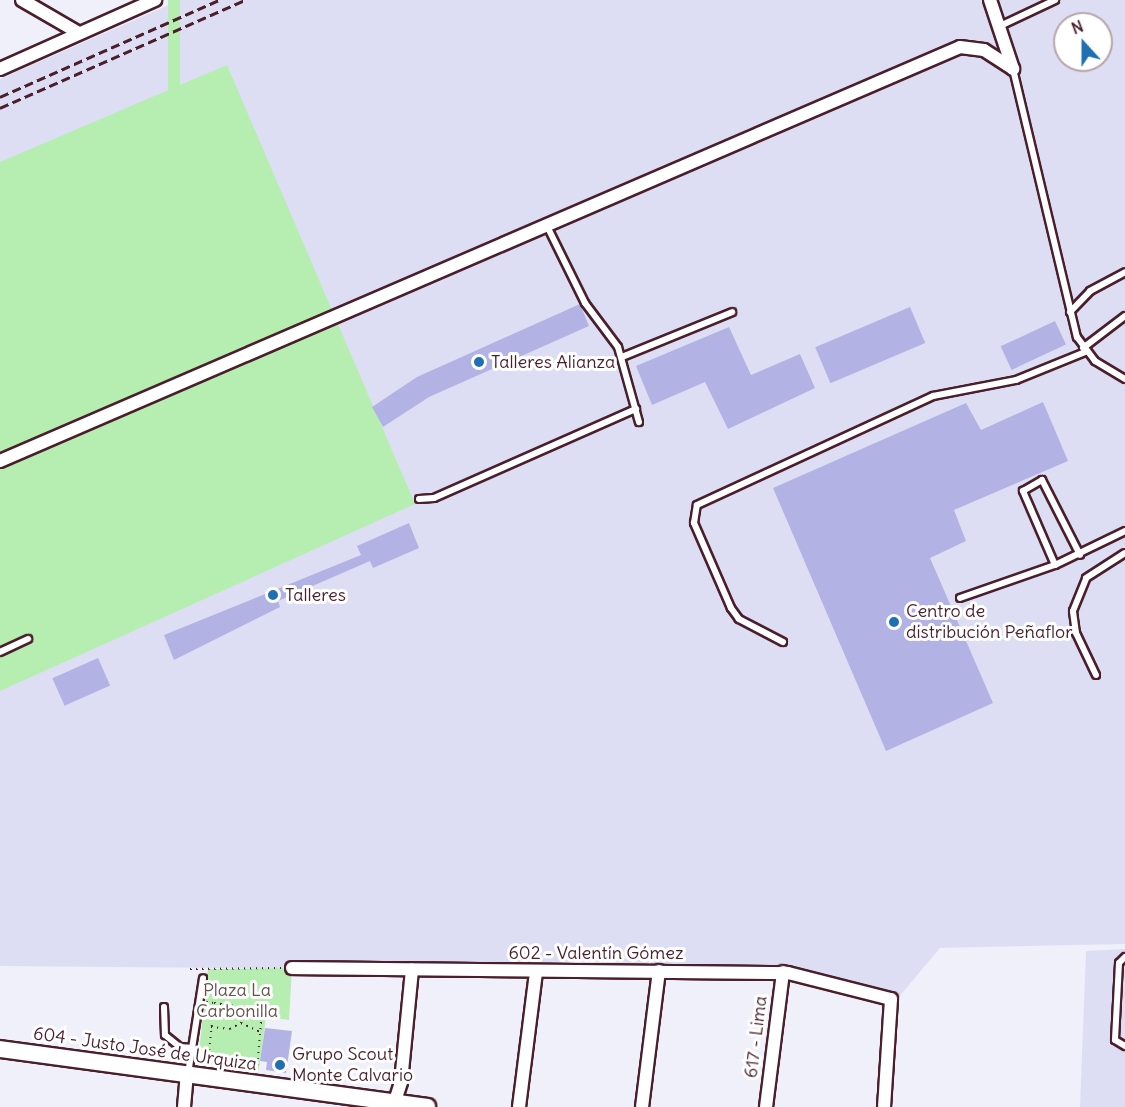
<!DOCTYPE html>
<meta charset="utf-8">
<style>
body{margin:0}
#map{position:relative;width:1125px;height:1107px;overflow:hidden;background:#f0f0fa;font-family:Delius,sans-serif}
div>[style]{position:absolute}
.built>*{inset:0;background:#dddef3}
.green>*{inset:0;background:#b6eeb1;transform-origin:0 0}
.building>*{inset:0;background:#b2b3e4;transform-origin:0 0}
.path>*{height:2px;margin-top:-1px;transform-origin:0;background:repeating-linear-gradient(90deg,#4a1f2b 0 1.5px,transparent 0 6px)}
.roads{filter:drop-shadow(2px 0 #4a1f2b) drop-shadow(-2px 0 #4a1f2b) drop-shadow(0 2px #4a1f2b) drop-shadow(0 -2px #4a1f2b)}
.service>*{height:6px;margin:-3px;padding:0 3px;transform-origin:3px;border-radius:3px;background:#fff}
.minor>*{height:12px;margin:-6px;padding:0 6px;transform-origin:6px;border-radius:6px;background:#fff}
.secondary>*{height:16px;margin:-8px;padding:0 8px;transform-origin:8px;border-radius:8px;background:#fff}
.rail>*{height:3px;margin-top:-1.5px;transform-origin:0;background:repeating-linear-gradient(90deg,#4a1f2b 0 9px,transparent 0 13.5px)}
.dots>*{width:16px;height:16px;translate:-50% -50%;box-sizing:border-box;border:3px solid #fff;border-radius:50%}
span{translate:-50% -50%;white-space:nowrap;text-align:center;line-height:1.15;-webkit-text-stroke:6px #fff;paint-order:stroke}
.poi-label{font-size:18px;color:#4a1f2b}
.left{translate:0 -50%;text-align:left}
.street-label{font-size:18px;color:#4a1f2b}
.park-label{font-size:18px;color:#65534c}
.north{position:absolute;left:1053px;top:12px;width:60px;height:60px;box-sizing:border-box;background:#fff;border:2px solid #b7a5aa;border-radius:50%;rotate:339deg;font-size:16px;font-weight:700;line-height:24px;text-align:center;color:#4a1f2b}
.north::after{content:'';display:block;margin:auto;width:21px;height:27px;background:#1f6fb2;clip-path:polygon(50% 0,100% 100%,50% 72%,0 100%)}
</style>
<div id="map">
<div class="built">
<div style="clip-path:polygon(evenodd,180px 0,1125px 0,1125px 944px,940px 948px,893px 1004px,788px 973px,0 966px,0 79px,180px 0,1065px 24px,1101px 24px,1101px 60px,1065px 60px,1065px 24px)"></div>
<div style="clip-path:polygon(1125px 949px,1125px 1107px,1080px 1107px,1086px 951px)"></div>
</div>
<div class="green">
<div style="left:168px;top:0;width:12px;height:184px"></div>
<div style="clip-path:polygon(227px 65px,415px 504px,0 691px,0 162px)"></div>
<div style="clip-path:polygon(292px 968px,289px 1020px,266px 1017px,259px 1070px,198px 1062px,208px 969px)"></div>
</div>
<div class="building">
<div style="clip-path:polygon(580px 304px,589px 326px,429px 397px,383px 427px,372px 407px,417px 377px)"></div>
<div style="left:910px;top:307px;width:39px;height:103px;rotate:67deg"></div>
<div style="left:1055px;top:321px;width:26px;height:60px;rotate:65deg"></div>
<div style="clip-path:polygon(729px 327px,751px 375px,800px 354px,815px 388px,728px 429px,705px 382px,652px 405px,636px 366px)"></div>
<div style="clip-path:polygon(1043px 402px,1068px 461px,954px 510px,966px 541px,930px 558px,993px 703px,886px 751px,773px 488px,966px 403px,981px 430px)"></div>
<div style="clip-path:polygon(409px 523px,419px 548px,373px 568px,370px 561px,278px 601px,280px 607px,174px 660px,164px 635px,361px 555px,357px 546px)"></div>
<div style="left:98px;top:658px;width:30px;height:50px;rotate:66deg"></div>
<div style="clip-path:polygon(265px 1028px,292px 1031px,286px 1073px,266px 1070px,267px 1062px,260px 1061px)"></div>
</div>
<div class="path">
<div style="left:190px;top:969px;width:91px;rotate:-0.6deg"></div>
<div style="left:206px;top:1002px;width:8px;rotate:7deg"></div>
<div style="left:214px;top:1003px;width:49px;rotate:8.3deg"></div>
<div style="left:262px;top:1010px;width:58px;rotate:94.9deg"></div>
<div style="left:257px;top:1068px;width:49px;rotate:-173deg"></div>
<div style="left:208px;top:1062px;width:59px;rotate:-84.2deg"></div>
<div style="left:211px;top:1027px;width:19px;rotate:6deg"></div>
<div style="left:230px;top:1029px;width:13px;rotate:-29deg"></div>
<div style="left:241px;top:1023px;width:21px;rotate:25deg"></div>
</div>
<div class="roads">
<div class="service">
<div style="left:1000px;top:26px;width:61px;rotate:-25.3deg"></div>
<div style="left:1013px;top:69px;width:276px;rotate:76.6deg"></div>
<div style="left:1077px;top:337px;width:30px;rotate:53deg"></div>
<div style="left:1095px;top:361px;width:35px;rotate:31deg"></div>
<div style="left:547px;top:226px;width:86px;rotate:63.7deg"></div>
<div style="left:585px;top:303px;width:55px;rotate:53.1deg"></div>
<div style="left:618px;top:347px;width:78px;rotate:74.4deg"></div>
<div style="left:1070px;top:312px;width:29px;rotate:-46deg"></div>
<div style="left:1090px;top:291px;width:40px;rotate:-28deg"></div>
<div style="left:1083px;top:348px;width:53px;rotate:-37.3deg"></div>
<div style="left:622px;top:357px;width:119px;rotate:-22.2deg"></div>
<div style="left:419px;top:499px;width:15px;rotate:-4deg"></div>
<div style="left:434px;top:498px;width:221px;rotate:-23.8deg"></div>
<div style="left:1055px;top:565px;width:81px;rotate:-113.4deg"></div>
<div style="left:1023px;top:491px;width:22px;rotate:-30deg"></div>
<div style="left:1042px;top:480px;width:84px;rotate:63.1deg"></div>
<div style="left:960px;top:598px;width:101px;rotate:-19.2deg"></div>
<div style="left:1055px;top:565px;width:78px;rotate:-25.9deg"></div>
<div style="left:783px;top:642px;width:50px;rotate:-152.4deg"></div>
<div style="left:739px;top:619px;width:14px;rotate:-126deg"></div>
<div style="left:731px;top:608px;width:93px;rotate:-113.5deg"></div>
<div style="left:694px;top:523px;width:18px;rotate:-81deg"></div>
<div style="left:697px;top:505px;width:260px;rotate:-24.8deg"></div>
<div style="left:933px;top:396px;width:85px;rotate:-10.9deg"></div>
<div style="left:1016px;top:380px;width:74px;rotate:-22.1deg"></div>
<div style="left:0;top:652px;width:31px;rotate:-25deg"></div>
<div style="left:1096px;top:675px;width:47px;rotate:-115.5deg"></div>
<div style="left:1076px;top:633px;width:22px;rotate:-98deg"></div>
<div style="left:1073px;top:611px;width:35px;rotate:-68deg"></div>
<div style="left:1086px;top:578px;width:46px;rotate:-32.7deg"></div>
<div style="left:1125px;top:957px;width:8px;rotate:135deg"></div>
<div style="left:1119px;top:963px;width:77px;rotate:93deg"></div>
<div style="left:1115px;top:1040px;width:12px;rotate:31deg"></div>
<div style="left:164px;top:1007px;width:28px;rotate:88deg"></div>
<div style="left:165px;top:1035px;width:19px;rotate:39deg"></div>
<div style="left:180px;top:1047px;width:13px;rotate:4deg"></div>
<div style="left:188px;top:1074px;width:97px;rotate:-81.1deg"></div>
</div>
<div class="minor">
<div style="left:22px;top:0;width:66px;rotate:30.1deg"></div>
<div style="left:0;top:69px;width:170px;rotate:-24deg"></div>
<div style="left:0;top:461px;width:1045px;rotate:-23.33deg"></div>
<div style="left:960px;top:47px;width:24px;rotate:7deg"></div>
<div style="left:984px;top:50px;width:35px;rotate:33deg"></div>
<div style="left:1013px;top:69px;width:73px;rotate:-108.4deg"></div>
<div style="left:292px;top:968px;width:496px;rotate:0.6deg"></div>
<div style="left:788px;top:973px;width:106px;rotate:14.2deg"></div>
<div style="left:891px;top:999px;width:108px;rotate:93.7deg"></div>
<div style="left:184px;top:1107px;width:32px;rotate:-85deg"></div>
<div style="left:393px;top:1107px;width:26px;rotate:-72deg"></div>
<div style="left:401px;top:1082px;width:113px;rotate:-84.4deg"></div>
<div style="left:519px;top:1107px;width:136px;rotate:-82.8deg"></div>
<div style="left:642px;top:1107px;width:137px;rotate:-82.9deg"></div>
<div style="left:766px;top:1107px;width:136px;rotate:-82.8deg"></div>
</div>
<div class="secondary">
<div style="left:0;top:1049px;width:431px;rotate:7.7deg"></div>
</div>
</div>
<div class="rail">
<div style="left:0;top:97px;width:240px;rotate:-23.9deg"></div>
<div style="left:0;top:108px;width:268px;rotate:-23.8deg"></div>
</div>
<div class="dots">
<div style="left:479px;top:362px;background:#1f6fb2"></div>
<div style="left:273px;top:595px;background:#1f6fb2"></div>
<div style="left:894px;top:622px;background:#1f6fb2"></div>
<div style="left:280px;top:1065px;background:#1f6fb2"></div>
</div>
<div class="poi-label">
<span class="left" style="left:491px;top:362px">Talleres Alianza</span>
<span class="left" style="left:285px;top:595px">Talleres</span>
<span class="left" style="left:906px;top:622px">Centro de<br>distribución Peñaflor</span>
<span class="left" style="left:292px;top:1065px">Grupo Scout<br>Monte Calvario</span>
</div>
<div class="street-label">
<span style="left:596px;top:953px">602 - Valentín Gómez</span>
<span style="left:756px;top:1037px;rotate:-83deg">617 - Lima</span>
<span style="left:145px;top:1049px;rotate:8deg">604 - Justo José de Urquiza</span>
</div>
<div class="park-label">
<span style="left:237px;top:1001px">Plaza La<br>Carbonilla</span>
</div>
<div class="north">N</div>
</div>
